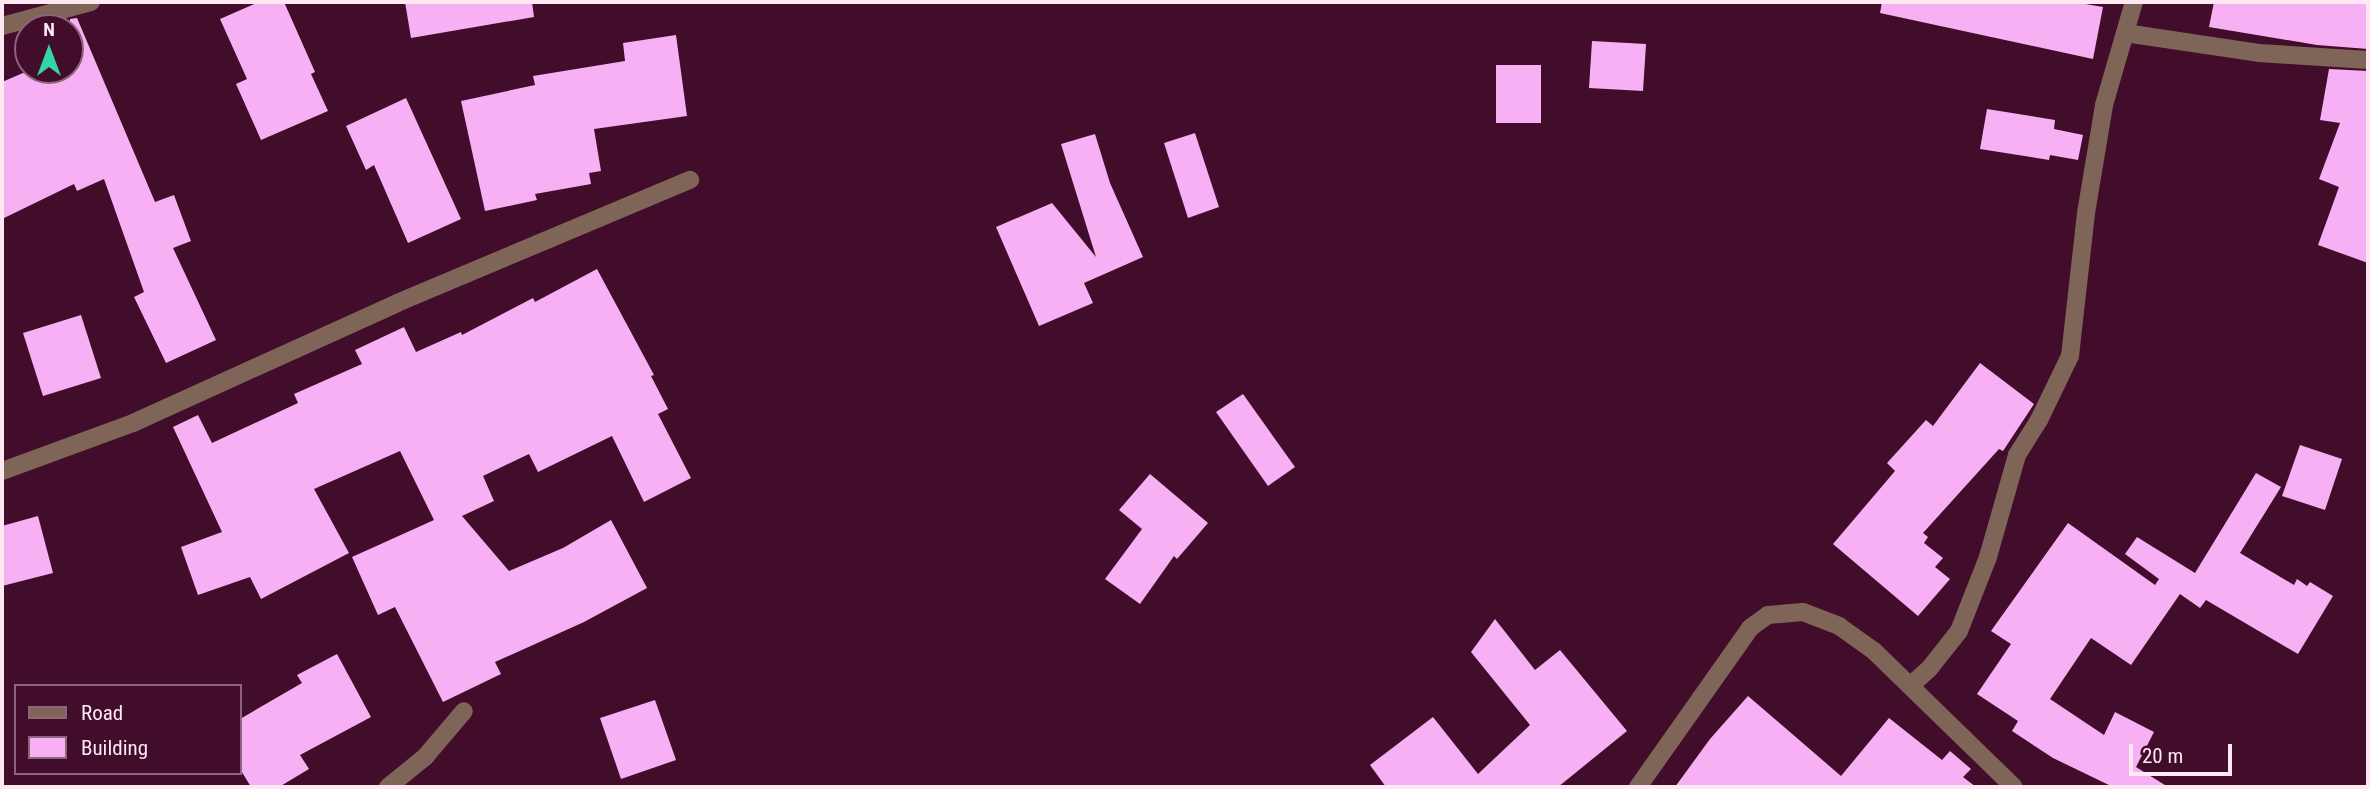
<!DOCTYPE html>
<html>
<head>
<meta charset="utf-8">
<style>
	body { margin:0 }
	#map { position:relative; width:2370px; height:789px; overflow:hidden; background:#410d2b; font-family:"Roboto Condensed",sans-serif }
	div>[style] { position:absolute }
	.building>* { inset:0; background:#f7b0f3 }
	.street>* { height:18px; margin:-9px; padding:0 9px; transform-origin:9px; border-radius:9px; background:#7f6557 }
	span { translate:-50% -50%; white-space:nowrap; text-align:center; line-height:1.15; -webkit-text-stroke:7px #410d2b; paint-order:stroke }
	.frame { position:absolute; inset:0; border:4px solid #fee8f2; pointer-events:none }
	.legend { position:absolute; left:14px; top:684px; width:228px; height:91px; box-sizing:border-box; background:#410d2b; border:2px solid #8d657b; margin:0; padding:9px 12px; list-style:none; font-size:21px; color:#fee8f2 }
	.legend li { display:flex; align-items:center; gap:14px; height:35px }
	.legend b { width:35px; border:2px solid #8d657b }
	.north { position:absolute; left:14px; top:14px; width:70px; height:70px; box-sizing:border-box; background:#410d2b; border:2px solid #8d657b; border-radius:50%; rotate:0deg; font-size:19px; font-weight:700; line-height:28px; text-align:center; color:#fee8f2 }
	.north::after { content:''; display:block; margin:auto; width:24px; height:32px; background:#35d4a7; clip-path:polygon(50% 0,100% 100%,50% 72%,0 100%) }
	.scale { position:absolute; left:2129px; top:744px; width:103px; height:32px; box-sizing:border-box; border:4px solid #fee8f2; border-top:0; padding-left:9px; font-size:21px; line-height:24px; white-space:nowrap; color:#fee8f2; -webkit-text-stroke:5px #410d2b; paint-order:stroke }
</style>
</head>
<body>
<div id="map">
	<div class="building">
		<div style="clip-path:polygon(259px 2px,284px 2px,315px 72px,311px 74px,328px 111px,261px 140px,236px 84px,247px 79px,220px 19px)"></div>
		<div style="clip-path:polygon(405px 2px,532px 2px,534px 17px,411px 38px)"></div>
		<div style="clip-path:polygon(1882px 2px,2074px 2px,2103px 7px,2093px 59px,1880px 13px)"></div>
		<div style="clip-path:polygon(2214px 2px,2368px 2px,2368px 49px,2317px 45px,2209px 27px)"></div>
		<div style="clip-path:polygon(77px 18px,155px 202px,174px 195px,191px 241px,173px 248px,216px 340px,166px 363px,134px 297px,144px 292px,104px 179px,77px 191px,74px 184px,2px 219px,2px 82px,30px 70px,70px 70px,70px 19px)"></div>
		<div style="clip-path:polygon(676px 35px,687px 116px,594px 129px,601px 171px,589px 173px,591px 184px,535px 194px,537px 200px,485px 211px,461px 101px,535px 85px,533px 76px,625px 61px,623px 43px)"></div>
		<div style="clip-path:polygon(1592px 41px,1646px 44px,1643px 91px,1589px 88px)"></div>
		<div style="clip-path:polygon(1496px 65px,1541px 65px,1541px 123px,1496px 123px)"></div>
		<div style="clip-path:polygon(2329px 69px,2368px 71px,2368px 263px,2318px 245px,2339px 187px,2319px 179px,2340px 123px,2320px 120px)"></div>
		<div style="clip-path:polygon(406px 98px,461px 219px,408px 243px,374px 165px,366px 170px,346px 126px)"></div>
		<div style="clip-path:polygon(1987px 109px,2055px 120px,2054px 129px,2083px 135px,2078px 160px,2050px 155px,2049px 160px,1980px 149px)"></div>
		<div style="clip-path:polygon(1195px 133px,1219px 207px,1188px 218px,1164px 143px)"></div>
		<div style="clip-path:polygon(1095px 134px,1110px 183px,1143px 257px,1084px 283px,1093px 303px,1039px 326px,996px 227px,1052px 203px,1096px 257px,1061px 144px)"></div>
		<div style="clip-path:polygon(597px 269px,654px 375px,651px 376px,668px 409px,658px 414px,691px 478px,644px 502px,612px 436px,538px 472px,529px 454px,483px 476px,494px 501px,462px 516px,509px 571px,563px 548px,611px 520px,647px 588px,584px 622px,495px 662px,501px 674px,443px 702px,395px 607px,378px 615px,352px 557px,434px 520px,400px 451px,314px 489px,349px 553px,261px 599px,250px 577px,198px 595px,181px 547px,222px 532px,173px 427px,198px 415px,212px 443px,298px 403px,294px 394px,362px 364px,355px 350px,404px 327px,416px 352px,461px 332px,462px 335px,533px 298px,535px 302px)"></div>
		<div style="clip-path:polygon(81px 315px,101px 378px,43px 396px,23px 333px)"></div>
		<div style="clip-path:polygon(1980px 363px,2034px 404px,2003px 451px,1999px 449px,1923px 533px,1928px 537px,1924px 543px,1943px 558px,1935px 567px,1950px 579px,1918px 616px,1833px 544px,1895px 471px,1887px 463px,1926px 420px,1933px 426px)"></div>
		<div style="clip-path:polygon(1243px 394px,1295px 467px,1268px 486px,1216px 412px)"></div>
		<div style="clip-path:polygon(2300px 445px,2342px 459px,2325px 510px,2282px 496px)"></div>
		<div style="clip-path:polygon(2256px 473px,2281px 487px,2240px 553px,2294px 585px,2297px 579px,2307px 586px,2310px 582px,2333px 596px,2298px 654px,2206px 600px,2200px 608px,2180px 594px,2131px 665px,2091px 638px,2050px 699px,2104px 735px,2115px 712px,2154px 732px,2136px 767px,2168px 787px,2113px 787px,2053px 758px,2012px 731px,2018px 721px,1977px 694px,2011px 644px,1991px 631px,2068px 523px,2155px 585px,2159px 579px,2125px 554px,2137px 537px,2195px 573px)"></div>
		<div style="clip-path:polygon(1150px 474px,1208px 523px,1177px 559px,1174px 556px,1140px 604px,1105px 579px,1142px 529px,1119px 510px)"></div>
		<div style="clip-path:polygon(38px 516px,53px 573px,2px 586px,2px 526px)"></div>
		<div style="clip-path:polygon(1495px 619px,1535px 670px,1560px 650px,1627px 731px,1558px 787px,1386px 787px,1370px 765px,1433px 717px,1478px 774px,1530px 725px,1471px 652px)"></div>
		<div style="clip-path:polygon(337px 654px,371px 717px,300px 755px,309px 769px,279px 787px,251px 787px,240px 769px,240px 719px,302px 683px,297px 675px)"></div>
		<div style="clip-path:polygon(1748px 696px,1841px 776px,1889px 718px,1942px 760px,1950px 751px,1971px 769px,1963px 777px,1976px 787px,1675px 787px,1710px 739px)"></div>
		<div style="clip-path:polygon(655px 700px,676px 760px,621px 779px,600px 718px)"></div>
	</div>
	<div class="street">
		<div style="left:2px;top:26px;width:92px;rotate:-15.1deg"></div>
		<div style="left:2125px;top:33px;width:135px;rotate:8.5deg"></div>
		<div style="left:2259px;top:53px;width:109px;rotate:3.7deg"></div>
		<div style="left:2px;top:471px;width:140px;rotate:-20.1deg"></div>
		<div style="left:133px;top:423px;width:290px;rotate:-24.4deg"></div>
		<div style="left:397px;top:303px;width:318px;rotate:-22.8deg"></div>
		<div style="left:1910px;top:686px;width:25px;rotate:-42deg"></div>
		<div style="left:1929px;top:669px;width:48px;rotate:-51.7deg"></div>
		<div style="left:1959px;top:631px;width:79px;rotate:-68.6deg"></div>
		<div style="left:1988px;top:557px;width:106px;rotate:-74.1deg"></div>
		<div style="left:2017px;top:455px;width:41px;rotate:-57.8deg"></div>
		<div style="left:2039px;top:420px;width:71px;rotate:-64.2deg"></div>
		<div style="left:2070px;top:356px;width:144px;rotate:-83.6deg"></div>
		<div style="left:2086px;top:213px;width:109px;rotate:-80.5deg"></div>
		<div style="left:2104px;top:105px;width:107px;rotate:-73.8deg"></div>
		<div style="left:388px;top:787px;width:48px;rotate:-39deg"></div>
		<div style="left:425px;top:757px;width:60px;rotate:-49.7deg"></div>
		<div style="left:1638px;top:787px;width:194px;rotate:-54.8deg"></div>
		<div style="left:1750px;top:628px;width:22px;rotate:-36deg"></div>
		<div style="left:1768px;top:615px;width:35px;rotate:-5deg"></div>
		<div style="left:1803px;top:612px;width:39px;rotate:21deg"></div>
		<div style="left:1839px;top:626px;width:43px;rotate:35.5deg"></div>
		<div style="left:1874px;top:651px;width:195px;rotate:44.2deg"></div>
	</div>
	<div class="frame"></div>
	<ul class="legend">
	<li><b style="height:9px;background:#7f6557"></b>Road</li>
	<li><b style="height:19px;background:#f7b0f3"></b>Building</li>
	</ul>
	<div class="north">N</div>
	<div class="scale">20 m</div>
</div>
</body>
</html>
